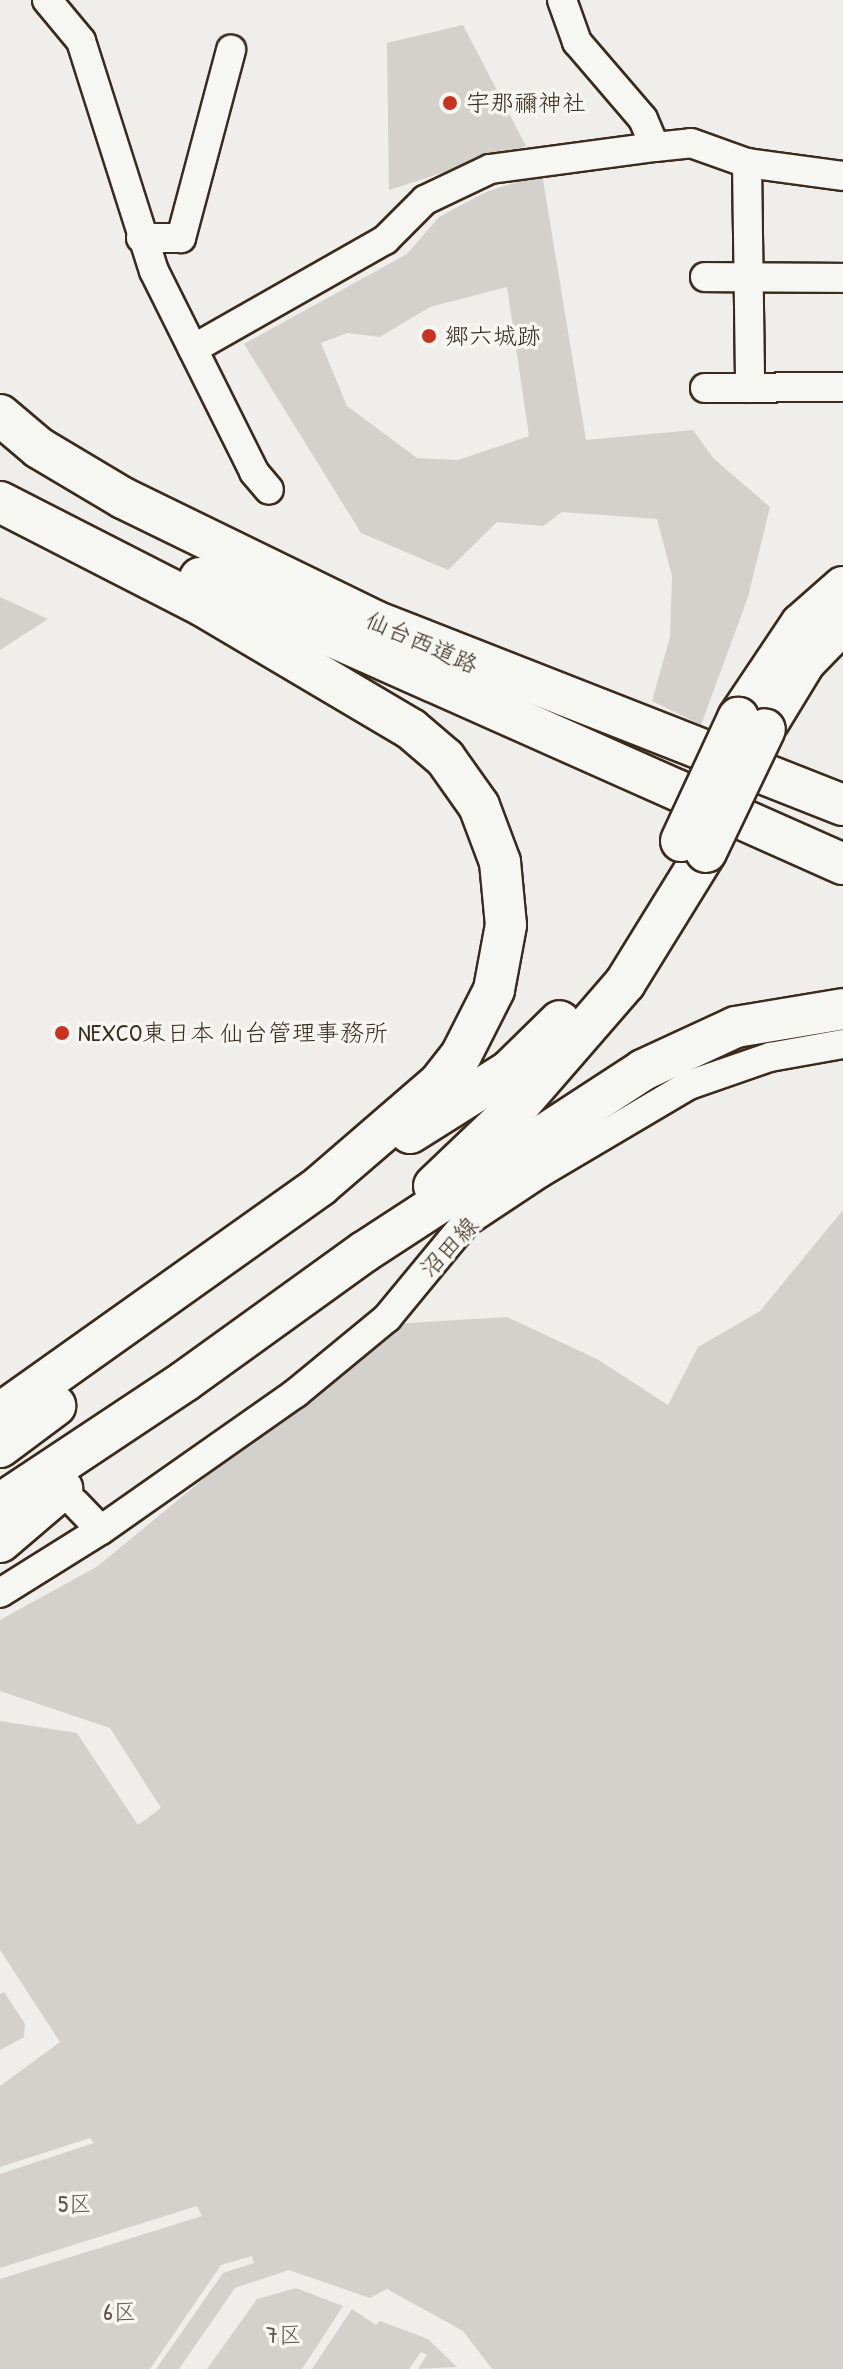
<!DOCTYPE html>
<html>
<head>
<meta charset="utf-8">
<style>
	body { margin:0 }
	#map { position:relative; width:843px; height:2369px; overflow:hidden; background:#efeeea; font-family:"Patrick Hand","Klee One",sans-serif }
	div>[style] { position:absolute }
	.green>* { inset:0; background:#d4d1cc }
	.roads { filter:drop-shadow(2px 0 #3b2a1e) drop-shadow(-2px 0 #3b2a1e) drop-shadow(0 2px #3b2a1e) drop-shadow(0 -2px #3b2a1e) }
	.minor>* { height:28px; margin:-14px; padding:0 14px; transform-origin:14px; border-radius:14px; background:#f6f6f2 }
	.highway>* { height:40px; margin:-20px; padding:0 20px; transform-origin:20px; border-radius:20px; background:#f6f6f2 }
	.bridges { filter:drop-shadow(2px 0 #3b2a1e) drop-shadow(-2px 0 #3b2a1e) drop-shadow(0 2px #3b2a1e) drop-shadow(0 -2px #3b2a1e) }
	.highway-bridge>* { height:40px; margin:-20px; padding:0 20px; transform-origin:20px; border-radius:20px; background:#f6f6f2 }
	.dots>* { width:22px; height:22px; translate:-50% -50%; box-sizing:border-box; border:4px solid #f6f6f2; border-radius:50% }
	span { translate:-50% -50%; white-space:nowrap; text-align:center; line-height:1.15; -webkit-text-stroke:7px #f6f6f2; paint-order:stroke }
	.poi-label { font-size:24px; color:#3b2a1e }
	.left { translate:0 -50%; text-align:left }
	.street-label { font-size:24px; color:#3b2a1e }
	.park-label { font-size:24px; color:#61544a }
</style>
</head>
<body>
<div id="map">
	<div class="green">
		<div style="clip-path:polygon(463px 25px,526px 146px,389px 190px,387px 43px)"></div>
		<div style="clip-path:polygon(evenodd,542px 174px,586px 440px,693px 430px,714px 459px,770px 507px,748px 597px,701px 725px,652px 701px,670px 637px,672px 576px,657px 519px,562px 512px,543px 526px,497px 522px,448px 570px,361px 533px,244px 344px,407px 254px,439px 217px,486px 192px,542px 174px,507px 287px,529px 436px,458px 460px,417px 458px,347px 406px,321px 343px,347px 333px,380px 337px,430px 307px,507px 287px)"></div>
		<div style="clip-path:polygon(0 597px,48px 619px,0 650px)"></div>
		<div style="clip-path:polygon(843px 1210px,843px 2369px,492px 2369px,463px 2331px,387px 2289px,370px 2298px,289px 2270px,235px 2288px,179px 2369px,156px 2369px,223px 2273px,254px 2263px,252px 2256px,221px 2265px,150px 2369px,0 2369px,0 2279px,202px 2216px,197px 2206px,0 2268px,0 2174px,94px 2143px,90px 2138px,0 2167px,0 2086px,60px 2042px,0 1950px,0 1721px,77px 1733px,138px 1825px,161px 1808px,110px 1728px,0 1691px,0 1620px,98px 1566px,391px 1324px,507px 1317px,597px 1359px,668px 1405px,698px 1347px,760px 1311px)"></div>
		<div style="clip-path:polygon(4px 1992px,25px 2024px,24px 2037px,0 2050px,0 1994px)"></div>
		<div style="clip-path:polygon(296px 2288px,343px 2306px,302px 2369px,207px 2369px,257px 2299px)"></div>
		<div style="clip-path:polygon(352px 2309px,376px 2325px,380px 2321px,428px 2339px,457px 2367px,418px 2369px,427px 2355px,421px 2352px,409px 2369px,312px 2369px)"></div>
	</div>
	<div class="roads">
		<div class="minor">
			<div style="left:47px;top:0;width:53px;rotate:50.3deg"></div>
			<div style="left:81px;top:41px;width:241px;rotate:72.4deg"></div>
			<div style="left:154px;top:271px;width:225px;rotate:63.5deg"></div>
			<div style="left:254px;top:472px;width:23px;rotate:50deg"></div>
			<div style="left:562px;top:0;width:45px;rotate:70.3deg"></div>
			<div style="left:577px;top:42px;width:101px;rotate:49.4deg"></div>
			<div style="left:643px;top:119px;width:30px;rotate:67deg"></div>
			<div style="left:655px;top:147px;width:36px;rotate:-6deg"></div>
			<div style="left:691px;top:143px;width:59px;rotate:19.7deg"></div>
			<div style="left:747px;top:163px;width:97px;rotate:7.7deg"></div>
			<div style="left:747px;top:163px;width:225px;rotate:89.2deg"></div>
			<div style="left:141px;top:238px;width:40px"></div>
			<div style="left:181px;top:238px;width:195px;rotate:-75.1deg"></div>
			<div style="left:705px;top:277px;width:138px;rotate:0.4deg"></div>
			<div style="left:193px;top:349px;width:221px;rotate:-29.6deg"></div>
			<div style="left:385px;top:240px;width:57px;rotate:-45deg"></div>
			<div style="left:425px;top:200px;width:72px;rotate:-25.5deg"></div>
			<div style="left:490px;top:169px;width:166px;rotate:-7.6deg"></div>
			<div style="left:705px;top:388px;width:138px;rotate:-0.4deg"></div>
			<div style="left:75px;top:1503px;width:37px;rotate:46deg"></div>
			<div style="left:0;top:1593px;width:119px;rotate:-32deg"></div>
			<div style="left:101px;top:1530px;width:238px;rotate:-35.1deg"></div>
			<div style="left:296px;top:1393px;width:118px;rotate:-39.5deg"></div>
			<div style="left:387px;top:1318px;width:124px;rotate:-50.5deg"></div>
			<div style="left:466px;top:1222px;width:89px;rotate:-33.5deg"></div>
			<div style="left:540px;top:1173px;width:173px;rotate:-30.6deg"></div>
			<div style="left:689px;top:1085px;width:86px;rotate:-19.1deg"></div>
			<div style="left:770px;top:1057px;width:74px;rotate:-10.1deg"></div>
		</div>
		<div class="highway">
			<div style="left:0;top:415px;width:51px;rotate:40.2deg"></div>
			<div style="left:39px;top:448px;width:98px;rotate:30.8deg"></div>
			<div style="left:123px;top:498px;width:280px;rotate:26deg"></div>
			<div style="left:375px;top:621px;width:503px;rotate:21.46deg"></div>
			<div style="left:0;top:502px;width:228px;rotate:27.1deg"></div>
			<div style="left:203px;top:606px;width:242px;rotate:30.6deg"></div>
			<div style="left:411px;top:729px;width:45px;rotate:40.5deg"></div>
			<div style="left:445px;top:758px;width:59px;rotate:54.7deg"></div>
			<div style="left:479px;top:806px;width:60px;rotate:69.4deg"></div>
			<div style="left:500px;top:862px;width:63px;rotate:84.6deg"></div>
			<div style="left:506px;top:925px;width:66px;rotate:100.5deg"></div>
			<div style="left:494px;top:990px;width:73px;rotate:116.9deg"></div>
			<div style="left:461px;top:1055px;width:37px;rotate:128deg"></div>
			<div style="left:438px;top:1084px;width:156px;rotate:139.2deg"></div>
			<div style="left:320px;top:1186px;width:392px;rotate:144.6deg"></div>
			<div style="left:200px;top:578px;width:704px;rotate:23.98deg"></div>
			<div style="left:738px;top:718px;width:113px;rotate:-56.2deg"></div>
			<div style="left:801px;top:624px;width:56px;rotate:-41.4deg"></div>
			<div style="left:769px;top:721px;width:69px;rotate:-58.6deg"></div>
			<div style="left:805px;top:662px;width:54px;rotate:-45.7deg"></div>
			<div style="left:410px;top:1133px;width:117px;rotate:-32.1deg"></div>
			<div style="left:509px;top:1071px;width:71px;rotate:-44.4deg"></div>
			<div style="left:434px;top:1186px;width:120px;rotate:-43.7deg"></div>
			<div style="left:521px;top:1103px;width:159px;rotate:-49.1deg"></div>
			<div style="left:625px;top:983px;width:154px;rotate:-58.3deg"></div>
			<div style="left:0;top:1447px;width:69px;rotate:-36.7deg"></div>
			<div style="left:0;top:1504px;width:222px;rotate:-33.6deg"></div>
			<div style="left:185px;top:1381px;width:221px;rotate:-35.8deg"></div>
			<div style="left:364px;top:1252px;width:333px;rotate:-33.1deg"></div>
			<div style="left:643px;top:1070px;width:102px;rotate:-24.8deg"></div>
			<div style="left:736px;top:1027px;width:109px;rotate:-9.5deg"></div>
			<div style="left:0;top:1542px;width:82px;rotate:-40.5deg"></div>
		</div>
	</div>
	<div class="bridges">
		<div class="highway-bridge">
			<div style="left:681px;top:841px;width:136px;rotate:-65.1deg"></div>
			<div style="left:706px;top:852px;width:136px;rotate:-64.4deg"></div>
		</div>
	</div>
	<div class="dots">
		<div style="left:450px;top:103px;background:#c8321e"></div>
		<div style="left:429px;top:336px;background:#c8321e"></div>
		<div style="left:62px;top:1033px;background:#c8321e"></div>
	</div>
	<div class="poi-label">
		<span class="left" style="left:466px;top:103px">宇那禰神社</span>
		<span class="left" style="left:445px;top:336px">郷六城跡</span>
		<span class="left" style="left:78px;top:1033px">NEXCO東日本 仙台管理事務所</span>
	</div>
	<div class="street-label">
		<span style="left:422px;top:642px;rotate:24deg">仙台西道路</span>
		<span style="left:449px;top:1247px;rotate:-47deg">沼田線</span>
	</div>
	<div class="park-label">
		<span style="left:75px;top:2204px">5区</span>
		<span style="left:120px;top:2312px">6区</span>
		<span style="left:284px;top:2335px">7区</span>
	</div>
</div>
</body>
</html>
